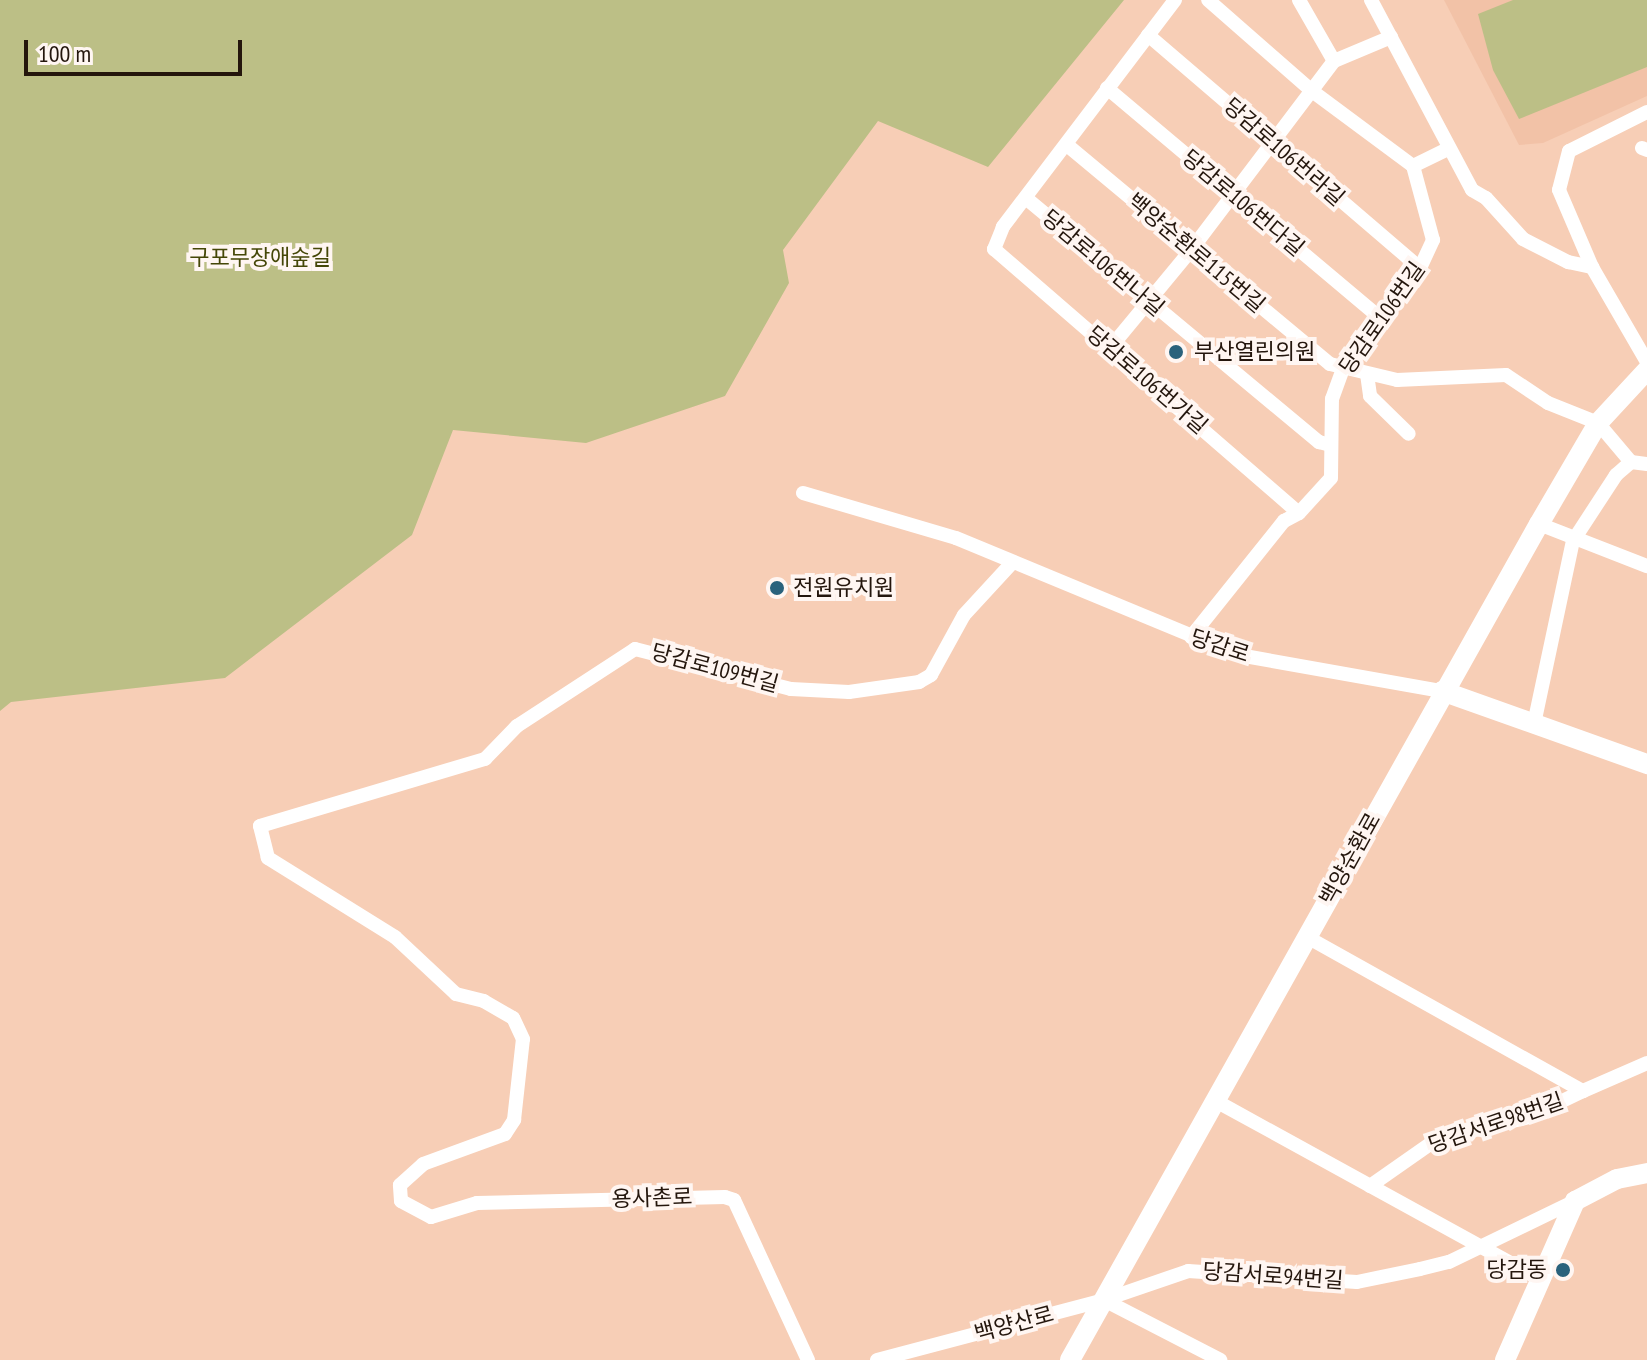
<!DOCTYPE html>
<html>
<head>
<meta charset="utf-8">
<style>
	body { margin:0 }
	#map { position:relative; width:1647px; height:1360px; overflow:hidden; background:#f7ceb6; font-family:"PT Sans Narrow","Noto Sans KR",sans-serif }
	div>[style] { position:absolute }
	.built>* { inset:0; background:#f2c2a7 }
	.green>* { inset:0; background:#bcbf86 }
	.street>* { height:14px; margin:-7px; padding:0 7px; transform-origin:7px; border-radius:7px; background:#fff }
	.secondary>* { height:20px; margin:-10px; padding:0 10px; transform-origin:10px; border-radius:10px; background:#fff }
	.dots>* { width:22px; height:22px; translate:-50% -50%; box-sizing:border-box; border:4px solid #fff6f2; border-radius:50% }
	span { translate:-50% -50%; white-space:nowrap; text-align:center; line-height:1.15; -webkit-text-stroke:8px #fff6f2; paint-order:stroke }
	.street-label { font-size:22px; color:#24160d }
	.park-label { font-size:22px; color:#454707 }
	.poi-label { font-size:22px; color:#24160d }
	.left { translate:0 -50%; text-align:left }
	.right { translate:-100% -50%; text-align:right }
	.scale { position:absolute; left:24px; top:40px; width:218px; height:36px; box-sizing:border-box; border:4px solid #24160d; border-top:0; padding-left:10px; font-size:24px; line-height:28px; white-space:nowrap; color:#24160d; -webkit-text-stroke:6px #fff6f2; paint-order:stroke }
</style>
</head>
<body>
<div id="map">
	<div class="built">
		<div style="clip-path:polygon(1444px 0,1647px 0,1647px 96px,1543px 143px,1519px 145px)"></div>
	</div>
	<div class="green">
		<div style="clip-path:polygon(0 0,1124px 0,988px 167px,878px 121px,783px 250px,789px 283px,725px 396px,586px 443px,453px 430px,412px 535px,225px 678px,11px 702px,0 711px)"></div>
		<div style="clip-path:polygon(1513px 0,1647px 0,1647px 67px,1519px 119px,1493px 70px,1478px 14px)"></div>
	</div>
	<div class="street">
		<div style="left:1175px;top:0;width:285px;rotate:127.2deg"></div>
		<div style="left:1003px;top:227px;width:24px;rotate:112deg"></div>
		<div style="left:994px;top:249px;width:403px;rotate:40.9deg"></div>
		<div style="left:1299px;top:0;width:70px;rotate:60.2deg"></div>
		<div style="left:1334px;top:61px;width:62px;rotate:-22.8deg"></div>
		<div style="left:1371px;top:0;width:215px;rotate:62deg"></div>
		<div style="left:1472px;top:190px;width:16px;rotate:30deg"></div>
		<div style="left:1486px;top:198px;width:55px;rotate:47.9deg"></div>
		<div style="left:1523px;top:239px;width:51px;rotate:27.1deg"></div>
		<div style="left:1568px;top:262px;width:25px;rotate:12deg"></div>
		<div style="left:1148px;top:35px;width:358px;rotate:40.6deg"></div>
		<div style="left:1107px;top:88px;width:357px;rotate:40.1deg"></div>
		<div style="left:1647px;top:112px;width:87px;rotate:153.4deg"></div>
		<div style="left:1569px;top:151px;width:40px;rotate:104.4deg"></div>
		<div style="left:1559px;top:190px;width:84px;rotate:66.8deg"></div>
		<div style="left:1592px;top:267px;width:110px;rotate:59.9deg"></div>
		<div style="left:1067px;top:145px;width:342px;rotate:39.8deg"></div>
		<div style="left:1330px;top:364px;width:69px;rotate:13.4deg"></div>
		<div style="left:1397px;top:380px;width:109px;rotate:-2.6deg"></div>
		<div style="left:1506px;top:375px;width:50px;rotate:33.7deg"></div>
		<div style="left:1548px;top:403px;width:54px;rotate:21.8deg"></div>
		<div style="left:1598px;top:423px;width:51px;rotate:49.8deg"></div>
		<div style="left:1631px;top:462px;width:16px;rotate:7deg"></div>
		<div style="left:1642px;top:148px;width:5px;rotate:22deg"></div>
		<div style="left:1413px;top:166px;width:39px;rotate:-26deg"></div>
		<div style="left:1027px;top:199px;width:380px;rotate:39.8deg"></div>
		<div style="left:1319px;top:442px;width:11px;rotate:15deg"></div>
		<div style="left:1110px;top:348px;width:127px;rotate:-50.4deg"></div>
		<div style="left:1191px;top:250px;width:237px;rotate:-52.9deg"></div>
		<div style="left:1367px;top:374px;width:22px;rotate:82deg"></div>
		<div style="left:1370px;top:396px;width:54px;rotate:44.3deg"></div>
		<div style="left:803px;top:493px;width:159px;rotate:16.4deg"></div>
		<div style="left:956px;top:538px;width:306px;rotate:22.5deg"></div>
		<div style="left:1239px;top:655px;width:206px;rotate:10.1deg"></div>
		<div style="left:1539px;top:524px;width:116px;rotate:21.3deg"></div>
		<div style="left:1191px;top:637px;width:149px;rotate:-51.3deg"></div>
		<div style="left:1284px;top:521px;width:17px;rotate:-28deg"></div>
		<div style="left:1299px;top:513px;width:47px;rotate:-47.6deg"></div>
		<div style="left:1331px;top:478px;width:79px;rotate:-89.3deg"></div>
		<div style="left:1332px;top:399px;width:32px;rotate:-70deg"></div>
		<div style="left:1343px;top:369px;width:127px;rotate:-52.7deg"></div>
		<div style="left:1420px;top:268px;width:31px;rotate:-65deg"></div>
		<div style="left:1433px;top:240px;width:77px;rotate:-105.1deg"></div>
		<div style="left:1413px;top:166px;width:126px;rotate:-143.4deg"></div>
		<div style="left:1312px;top:91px;width:138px;rotate:-138.8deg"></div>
		<div style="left:1534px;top:724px;width:187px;rotate:-78deg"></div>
		<div style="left:1573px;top:541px;width:79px;rotate:-56.9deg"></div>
		<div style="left:1616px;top:475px;width:20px;rotate:-41deg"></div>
		<div style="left:1307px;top:937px;width:316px;rotate:29.2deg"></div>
		<div style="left:1583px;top:1091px;width:70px;rotate:-23.6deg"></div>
		<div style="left:1214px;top:1100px;width:373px;rotate:28.8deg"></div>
		<div style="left:1370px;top:1186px;width:82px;rotate:-35deg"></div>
		<div style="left:1437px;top:1139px;width:95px;rotate:-13.4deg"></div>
		<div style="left:1529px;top:1117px;width:60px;rotate:-25.7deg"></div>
		<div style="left:1104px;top:1300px;width:131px;rotate:27.3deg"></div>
		<div style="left:808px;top:1360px;width:176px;rotate:-114.8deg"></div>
		<div style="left:734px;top:1200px;width:9px;rotate:-162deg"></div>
		<div style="left:725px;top:1197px;width:248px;rotate:178.6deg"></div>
		<div style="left:477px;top:1203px;width:48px;rotate:163.1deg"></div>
		<div style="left:431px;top:1217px;width:34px;rotate:-152deg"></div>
		<div style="left:401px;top:1201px;width:16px;rotate:-94deg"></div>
		<div style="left:400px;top:1185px;width:31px;rotate:-42deg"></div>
		<div style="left:423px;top:1164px;width:87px;rotate:-20.1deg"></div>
		<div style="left:505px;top:1134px;width:17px;rotate:-57deg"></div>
		<div style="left:514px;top:1120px;width:81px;rotate:-83.7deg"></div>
		<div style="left:523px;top:1039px;width:23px;rotate:-115deg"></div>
		<div style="left:513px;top:1018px;width:34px;rotate:-150deg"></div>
		<div style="left:484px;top:1001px;width:29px;rotate:-166deg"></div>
		<div style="left:456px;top:994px;width:83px;rotate:-136.9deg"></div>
		<div style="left:395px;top:937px;width:150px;rotate:-148.1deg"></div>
		<div style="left:268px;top:858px;width:33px;rotate:-104deg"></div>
		<div style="left:260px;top:826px;width:235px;rotate:-16.6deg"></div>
		<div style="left:485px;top:759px;width:46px;rotate:-45.9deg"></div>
		<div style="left:517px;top:726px;width:141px;rotate:-33.1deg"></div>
		<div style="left:635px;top:649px;width:161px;rotate:14.4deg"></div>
		<div style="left:791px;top:689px;width:58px;rotate:3deg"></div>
		<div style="left:849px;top:692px;width:71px;rotate:-8.1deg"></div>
		<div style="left:919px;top:682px;width:14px;rotate:-30deg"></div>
		<div style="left:931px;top:675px;width:68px;rotate:-61.2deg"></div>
		<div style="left:964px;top:615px;width:71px;rotate:-47.3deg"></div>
		<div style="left:877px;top:1360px;width:235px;rotate:-14.8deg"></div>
		<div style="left:1104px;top:1300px;width:89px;rotate:-19deg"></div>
		<div style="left:1188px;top:1271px;width:169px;rotate:3.7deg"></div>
		<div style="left:1357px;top:1282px;width:64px;rotate:-11.7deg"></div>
		<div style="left:1420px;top:1269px;width:30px;rotate:-14deg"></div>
		<div style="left:1449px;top:1262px;width:140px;rotate:-25.8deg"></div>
	</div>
	<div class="secondary">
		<div style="left:1442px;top:691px;width:218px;rotate:19.6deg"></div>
		<div style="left:1070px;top:1360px;width:959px;rotate:-60.71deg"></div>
		<div style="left:1539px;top:524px;width:117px;rotate:-59.7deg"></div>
		<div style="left:1598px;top:423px;width:72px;rotate:-47.2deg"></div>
		<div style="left:1505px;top:1360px;width:174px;rotate:-66.2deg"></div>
		<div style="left:1575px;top:1201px;width:47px;rotate:-27.6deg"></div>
		<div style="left:1617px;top:1179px;width:31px;rotate:-11deg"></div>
	</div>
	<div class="dots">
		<div style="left:1176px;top:352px;background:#2a627c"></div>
		<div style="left:777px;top:588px;background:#2a627c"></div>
		<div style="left:1563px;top:1270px;background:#2a627c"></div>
	</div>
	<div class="street-label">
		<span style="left:1284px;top:152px;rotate:41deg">당감로106번라길</span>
		<span style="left:1243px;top:203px;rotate:40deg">당감로106번다길</span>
		<span style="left:1196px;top:253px;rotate:40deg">백양순환로115번길</span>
		<span style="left:1103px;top:263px;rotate:40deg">당감로106번나길</span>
		<span style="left:1382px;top:318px;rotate:-55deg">당감로106번길</span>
		<span style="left:1147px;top:380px;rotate:41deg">당감로106번가길</span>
		<span style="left:1220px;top:646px;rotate:18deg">당감로</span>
		<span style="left:715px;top:668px;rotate:15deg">당감로109번길</span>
		<span style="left:1350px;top:859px;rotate:-61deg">백양순환로</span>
		<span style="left:1496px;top:1123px;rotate:-19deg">당감서로98번길</span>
		<span style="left:652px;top:1198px;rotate:-2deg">용사촌로</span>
		<span style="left:1273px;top:1276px;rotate:4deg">당감서로94번길</span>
		<span style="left:1014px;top:1324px;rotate:-15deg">백양산로</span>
	</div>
	<div class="park-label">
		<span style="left:260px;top:258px">구포무장애숲길</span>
	</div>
	<div class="poi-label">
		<span class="left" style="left:1194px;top:352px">부산열린의원</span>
		<span class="left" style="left:793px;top:588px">전원유치원</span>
		<span class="right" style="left:1547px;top:1270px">당감동</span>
	</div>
	<div class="scale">100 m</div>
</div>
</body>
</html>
